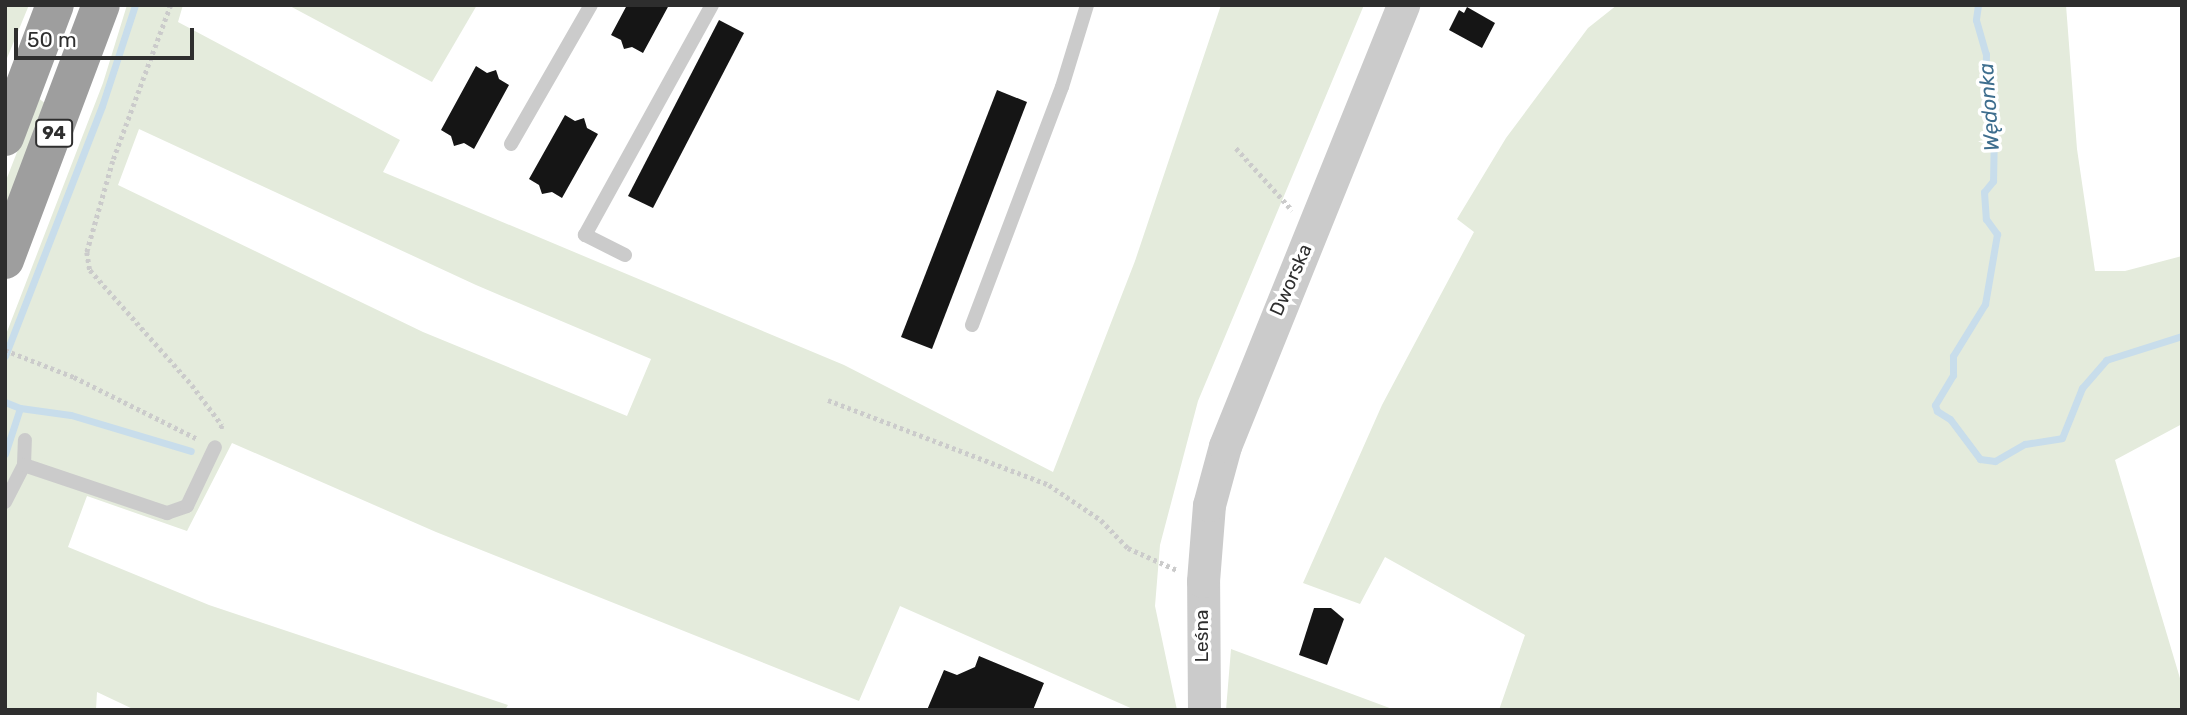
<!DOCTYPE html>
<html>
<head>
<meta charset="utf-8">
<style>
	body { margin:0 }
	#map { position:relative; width:2187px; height:715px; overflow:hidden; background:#fff; font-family:Rubik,sans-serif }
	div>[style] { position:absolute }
	.green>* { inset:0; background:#e4ebdc }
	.stream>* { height:7px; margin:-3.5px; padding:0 3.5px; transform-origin:3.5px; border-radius:3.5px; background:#c8ddeb }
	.building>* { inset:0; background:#151515 }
	.path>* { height:4.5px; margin-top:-2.25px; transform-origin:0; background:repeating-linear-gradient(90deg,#cbcbcb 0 3.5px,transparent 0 7px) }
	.service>* { height:14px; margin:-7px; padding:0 7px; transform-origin:7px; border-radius:7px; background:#cbcbcb }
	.tertiary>* { height:33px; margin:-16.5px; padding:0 16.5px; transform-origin:16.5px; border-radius:16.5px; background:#cbcbcb }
	.trunk>* { height:38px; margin:-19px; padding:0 19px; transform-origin:19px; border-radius:19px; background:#9e9e9e }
	span { translate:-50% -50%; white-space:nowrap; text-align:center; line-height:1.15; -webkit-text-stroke:7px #fff; paint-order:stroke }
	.shield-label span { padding:2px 5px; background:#fff; border:2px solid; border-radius:5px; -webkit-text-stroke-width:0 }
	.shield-label { font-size:18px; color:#2e2e2e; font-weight:700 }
	.street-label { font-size:19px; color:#2e2e2e }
	.water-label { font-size:21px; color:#3e6e8e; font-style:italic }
	.frame { position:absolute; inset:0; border:7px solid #2e2e2e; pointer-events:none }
	.scale { position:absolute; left:14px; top:28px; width:180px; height:32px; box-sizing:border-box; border:4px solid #2e2e2e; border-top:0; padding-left:9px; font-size:21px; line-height:24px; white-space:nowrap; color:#2e2e2e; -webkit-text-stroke:5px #fff; paint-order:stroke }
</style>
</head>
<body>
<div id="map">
	<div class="green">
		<div style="clip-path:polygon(5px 5px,29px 5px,5px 63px)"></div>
		<div style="clip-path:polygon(evenodd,127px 5px,183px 5px,178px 22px,400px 140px,383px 172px,844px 365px,1053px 472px,1135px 261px,1221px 5px,1364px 5px,1198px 401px,1160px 545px,1155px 606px,1177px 710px,1135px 710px,900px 606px,859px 701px,436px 532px,232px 443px,187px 531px,87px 496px,68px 547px,209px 605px,508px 705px,505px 710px,135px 710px,97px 692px,96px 710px,5px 710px,5px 337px,103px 83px,127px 5px,139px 129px,476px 285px,651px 359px,627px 416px,423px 332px,118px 185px,139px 129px)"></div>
		<div style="clip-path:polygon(288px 5px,477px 5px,432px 82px)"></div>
		<div style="clip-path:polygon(1617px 5px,2066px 5px,2077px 149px,2095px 271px,2125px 271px,2182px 256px,2182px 424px,2115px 460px,2182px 685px,2182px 710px,1499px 710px,1525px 635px,1385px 557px,1360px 604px,1303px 583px,1382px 405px,1474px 232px,1457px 219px,1506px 138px,1588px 28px)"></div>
		<div style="clip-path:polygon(38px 98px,49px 106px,5px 218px,5px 183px)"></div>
		<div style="clip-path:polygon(1231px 649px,1395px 710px,1226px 710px)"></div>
	</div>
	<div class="stream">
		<div style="left:1978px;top:5px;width:15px;rotate:98deg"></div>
		<div style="left:1976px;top:20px;width:35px;rotate:74deg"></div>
		<div style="left:1986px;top:54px;width:48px;rotate:91.2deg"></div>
		<div style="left:1985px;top:102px;width:30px;rotate:73deg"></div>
		<div style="left:1994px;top:131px;width:50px;rotate:91.1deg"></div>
		<div style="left:1993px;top:181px;width:14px;rotate:129deg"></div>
		<div style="left:1984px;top:192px;width:27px;rotate:86deg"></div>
		<div style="left:1986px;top:219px;width:19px;rotate:54deg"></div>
		<div style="left:1997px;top:234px;width:71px;rotate:99.7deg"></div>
		<div style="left:1985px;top:304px;width:61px;rotate:121.6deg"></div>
		<div style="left:1953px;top:356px;width:19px;rotate:90deg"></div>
		<div style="left:1953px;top:375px;width:35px;rotate:121deg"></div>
		<div style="left:1935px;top:405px;width:6px;rotate:72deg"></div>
		<div style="left:1937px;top:411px;width:15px;rotate:32deg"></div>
		<div style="left:1950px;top:419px;width:50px;rotate:53.1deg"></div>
		<div style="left:1980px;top:459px;width:15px;rotate:8deg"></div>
		<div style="left:1995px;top:461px;width:34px;rotate:-30deg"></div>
		<div style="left:2025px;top:444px;width:37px;rotate:-9deg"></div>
		<div style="left:2062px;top:438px;width:54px;rotate:-68.2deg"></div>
		<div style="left:2082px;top:388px;width:37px;rotate:-49deg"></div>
		<div style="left:2106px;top:360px;width:80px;rotate:-17.5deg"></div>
		<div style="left:5px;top:356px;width:268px;rotate:-68.8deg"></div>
		<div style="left:102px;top:106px;width:106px;rotate:-71.9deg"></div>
		<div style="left:5px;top:402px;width:16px;rotate:22deg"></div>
		<div style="left:20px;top:408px;width:48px;rotate:108.1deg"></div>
		<div style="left:20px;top:408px;width:51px;rotate:7.8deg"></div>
		<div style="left:71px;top:415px;width:125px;rotate:16.7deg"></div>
	</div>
	<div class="building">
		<div style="clip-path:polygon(627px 5px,669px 5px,643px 53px,632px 47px,624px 49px,621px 40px,611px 35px)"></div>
		<div style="clip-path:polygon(1467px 7px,1495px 23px,1482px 48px,1449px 30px,1459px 10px,1464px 13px)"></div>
		<div style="clip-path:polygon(719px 20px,744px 33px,653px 208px,628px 196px)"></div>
		<div style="clip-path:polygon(476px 66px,487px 73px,496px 70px,499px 79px,509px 85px,474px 149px,464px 143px,454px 146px,451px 136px,441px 130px)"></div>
		<div style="clip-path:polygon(997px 90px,1027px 102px,932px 349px,901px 337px)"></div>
		<div style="clip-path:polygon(565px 115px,575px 121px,584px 118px,587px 128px,598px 134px,562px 198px,552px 192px,542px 194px,539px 185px,529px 179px)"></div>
		<div style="clip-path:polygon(1314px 608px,1331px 608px,1344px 619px,1327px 665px,1299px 655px)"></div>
		<div style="clip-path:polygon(979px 656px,1044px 683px,1033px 710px,927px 710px,944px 670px,957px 675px,975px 667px)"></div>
	</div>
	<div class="path">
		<div style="left:171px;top:5px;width:166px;rotate:110.4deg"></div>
		<div style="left:113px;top:161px;width:95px;rotate:105.9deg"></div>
		<div style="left:87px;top:252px;width:18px;rotate:81deg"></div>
		<div style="left:90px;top:270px;width:154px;rotate:48.4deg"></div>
		<div style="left:192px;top:385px;width:50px;rotate:53.1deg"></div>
		<div style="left:222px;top:425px;width:5px;rotate:101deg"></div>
		<div style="left:1236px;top:148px;width:84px;rotate:47.9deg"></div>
		<div style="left:5px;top:350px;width:74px;rotate:21.4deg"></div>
		<div style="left:74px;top:377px;width:139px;rotate:26.6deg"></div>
		<div style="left:828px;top:400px;width:237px;rotate:21deg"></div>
		<div style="left:1049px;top:485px;width:63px;rotate:33.9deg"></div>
		<div style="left:1101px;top:520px;width:39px;rotate:46deg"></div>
		<div style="left:1128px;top:548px;width:54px;rotate:24.2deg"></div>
	</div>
	<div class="service">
		<div style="left:511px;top:144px;width:160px;rotate:-60.1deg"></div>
		<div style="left:625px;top:255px;width:45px;rotate:-153.4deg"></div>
		<div style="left:585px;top:235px;width:263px;rotate:-61.1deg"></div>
		<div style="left:972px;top:325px;width:254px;rotate:-69.3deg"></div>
		<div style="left:1062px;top:87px;width:86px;rotate:-73deg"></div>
		<div style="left:24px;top:465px;width:25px;rotate:-88deg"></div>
		<div style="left:5px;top:502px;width:42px;rotate:-62.8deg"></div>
		<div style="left:24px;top:465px;width:151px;rotate:18.6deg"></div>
		<div style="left:167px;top:513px;width:21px;rotate:-19deg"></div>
		<div style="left:187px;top:506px;width:65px;rotate:-64.6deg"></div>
	</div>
	<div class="tertiary">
		<div style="left:1204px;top:710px;width:129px;rotate:-90.4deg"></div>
		<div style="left:1203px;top:581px;width:76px;rotate:-85.5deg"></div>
		<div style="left:1209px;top:505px;width:61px;rotate:-74.8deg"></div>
		<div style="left:1225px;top:446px;width:476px;rotate:-68deg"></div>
	</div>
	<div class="trunk">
		<div style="left:5px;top:137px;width:141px;rotate:-69.3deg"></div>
		<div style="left:5px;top:260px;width:272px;rotate:-69.4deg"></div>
	</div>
	<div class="shield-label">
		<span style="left:54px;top:133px">94</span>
	</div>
	<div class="street-label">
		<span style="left:1291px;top:280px;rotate:-66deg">Dworska</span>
		<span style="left:1202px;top:636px;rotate:-90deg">Leśna</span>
	</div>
	<div class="water-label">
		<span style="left:1989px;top:107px;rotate:-94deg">Wędonka</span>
	</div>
	<div class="frame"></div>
	<div class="scale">50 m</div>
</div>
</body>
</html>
